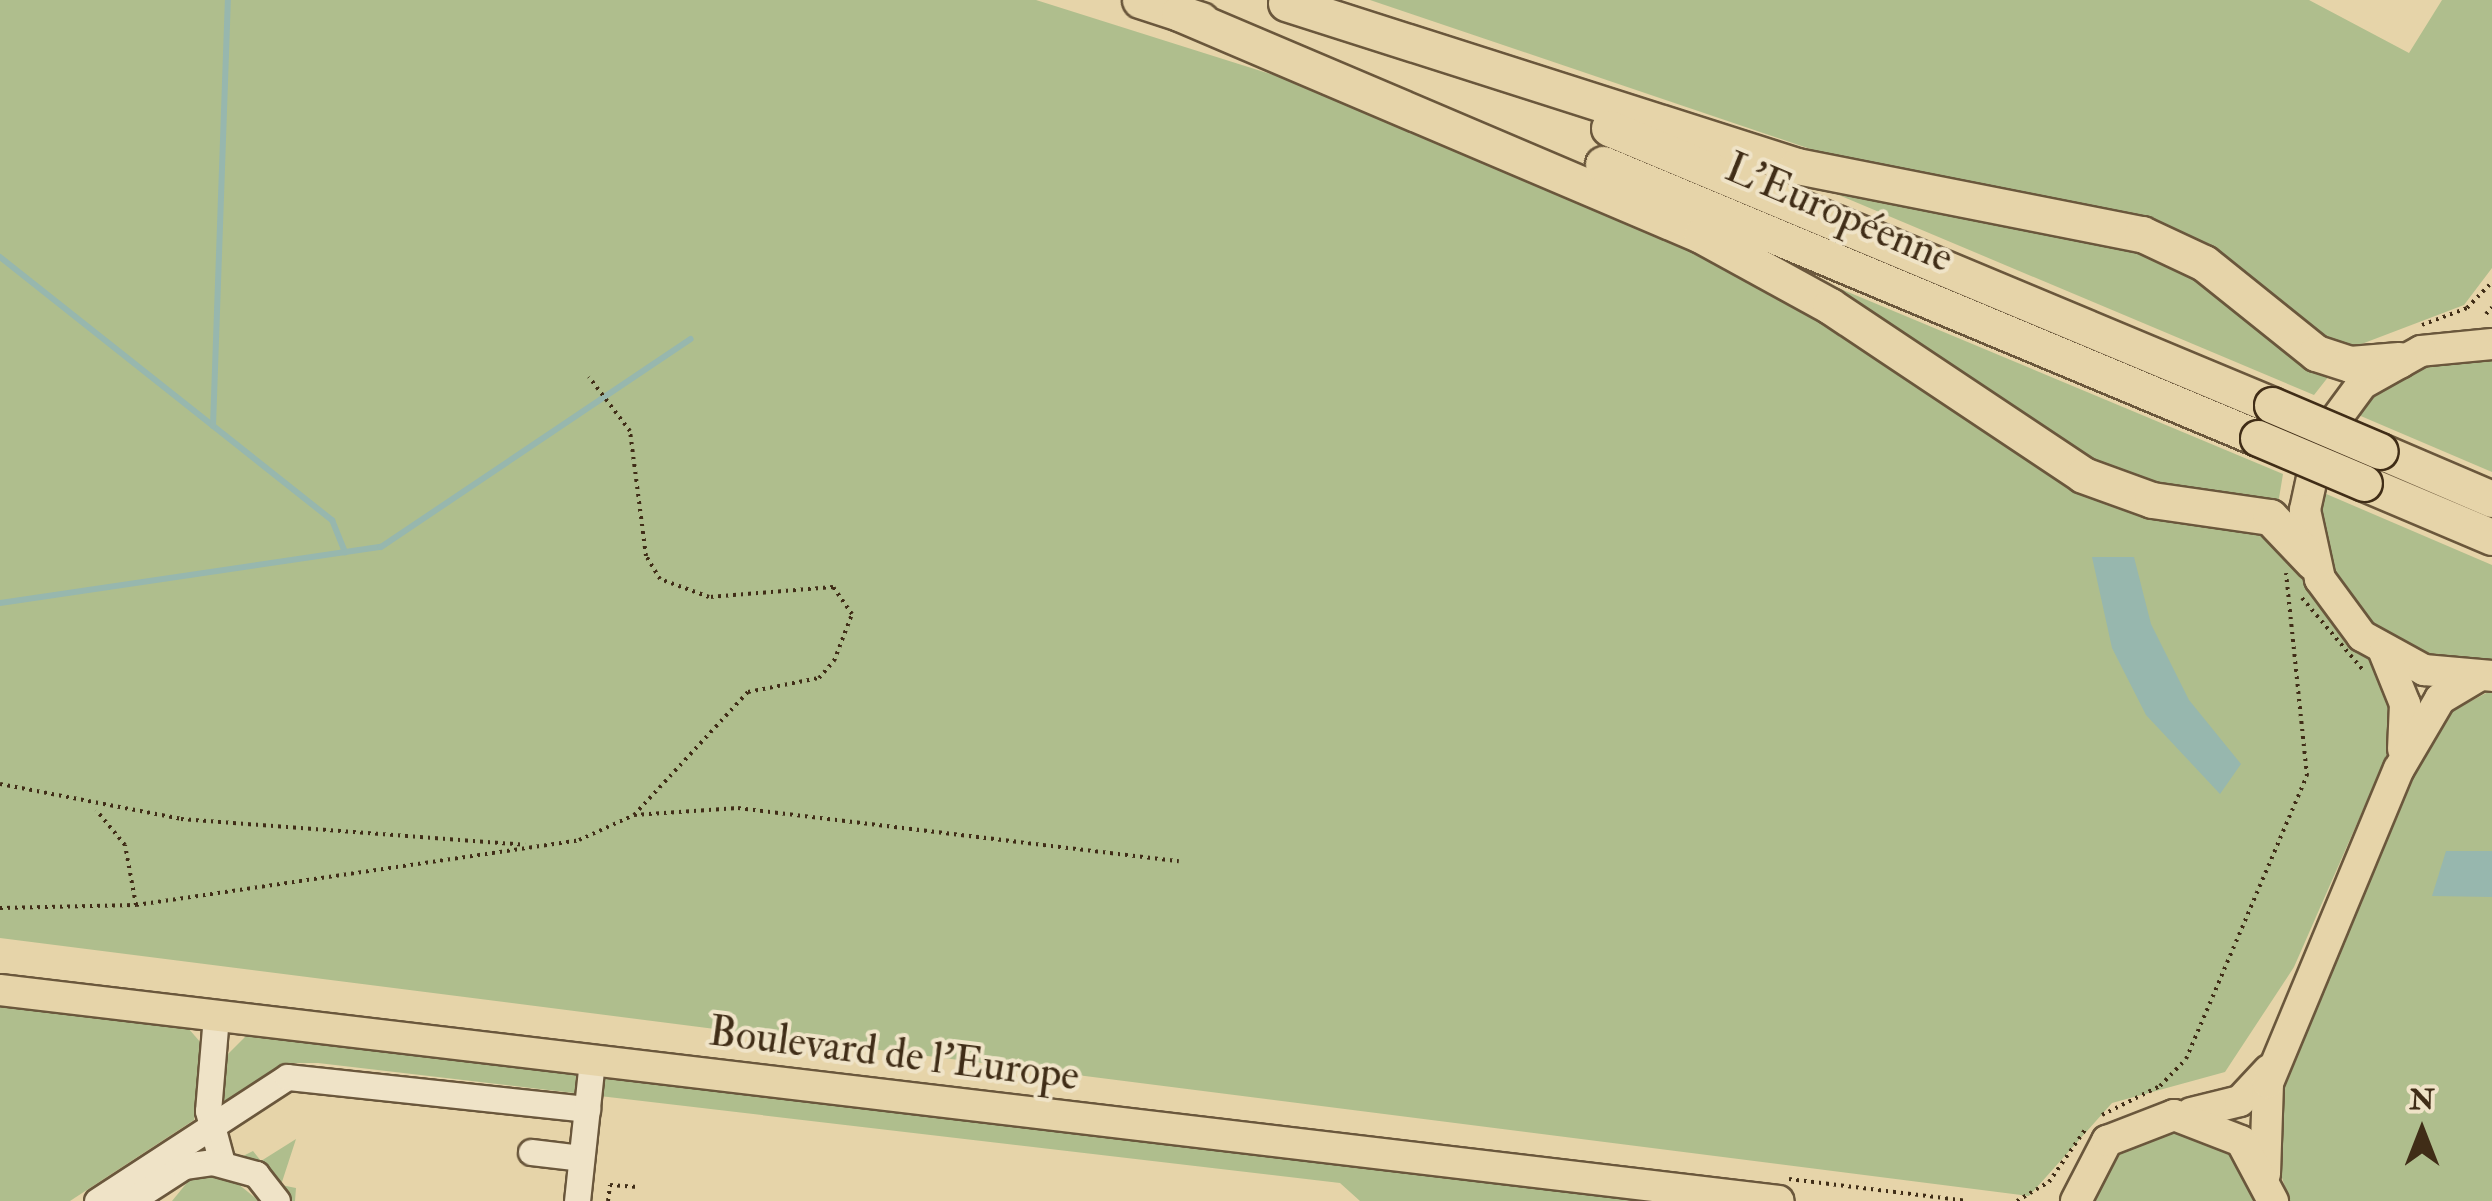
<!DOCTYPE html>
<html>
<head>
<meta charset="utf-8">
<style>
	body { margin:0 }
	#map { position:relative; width:2492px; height:1201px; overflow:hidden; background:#e6d4a9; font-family:"IM FELL Double Pica",serif }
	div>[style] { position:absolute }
	.green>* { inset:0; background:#afbe8d }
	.water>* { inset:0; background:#97b7ae }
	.stream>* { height:6px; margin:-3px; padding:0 3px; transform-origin:3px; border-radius:3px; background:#97b7ae }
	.path>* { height:4px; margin-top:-2px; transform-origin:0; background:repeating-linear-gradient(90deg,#402d17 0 2.5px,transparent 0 7.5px) }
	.roads { filter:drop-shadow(2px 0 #6a573c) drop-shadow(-2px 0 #6a573c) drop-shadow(0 2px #6a573c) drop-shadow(0 -2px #6a573c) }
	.minor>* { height:25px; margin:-12.5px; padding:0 12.5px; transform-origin:12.5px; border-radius:12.5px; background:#efe3c7 }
	.major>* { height:30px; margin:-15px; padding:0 15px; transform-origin:15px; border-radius:15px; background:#e6d4a9 }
	.highway>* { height:35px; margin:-17.5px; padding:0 17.5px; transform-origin:17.5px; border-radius:17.5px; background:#e6d4a9 }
	.bridges { filter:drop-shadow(2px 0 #402d17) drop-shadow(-2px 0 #402d17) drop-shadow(0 2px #402d17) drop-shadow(0 -2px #402d17) }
	.highway-bridge>* { height:35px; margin:-17.5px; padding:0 17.5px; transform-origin:17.5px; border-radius:17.5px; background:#e6d4a9 }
	span { translate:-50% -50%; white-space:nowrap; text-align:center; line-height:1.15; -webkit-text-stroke:8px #efe3c7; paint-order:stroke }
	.street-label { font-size:42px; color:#402d17 }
	.north { position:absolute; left:2372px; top:1081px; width:100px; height:100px; -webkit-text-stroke:8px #efe3c7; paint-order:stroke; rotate:0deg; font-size:28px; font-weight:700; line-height:40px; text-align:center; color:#402d17 }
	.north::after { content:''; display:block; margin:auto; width:35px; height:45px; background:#402d17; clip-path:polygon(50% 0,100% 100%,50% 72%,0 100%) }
</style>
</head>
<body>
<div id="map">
	<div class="green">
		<div style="clip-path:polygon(0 0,1036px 0,1280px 77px,1624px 208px,1820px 312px,2064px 477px,2257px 521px,2393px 687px,2398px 730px,2294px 967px,2225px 1072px,2112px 1103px,2029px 1196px,0 938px)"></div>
		<div style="clip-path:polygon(1370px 0,2309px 0,2409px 53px,2442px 0,2492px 0,2492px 268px,2464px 305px,2351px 348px,2314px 395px,1834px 193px,1840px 159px)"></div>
		<div style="clip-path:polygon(1762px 256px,2283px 474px,2277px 510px,2097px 470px)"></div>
		<div style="clip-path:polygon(2492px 357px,2492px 472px,2349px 411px,2413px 366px)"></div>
		<div style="clip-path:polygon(2317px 490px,2492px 565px,2492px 664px,2404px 651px,2361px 620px,2334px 582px)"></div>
		<div style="clip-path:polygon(2492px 690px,2492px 1201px,2290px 1201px,2270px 1143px,2271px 1101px,2437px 719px)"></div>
		<div style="clip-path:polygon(0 1004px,182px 1021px,201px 1043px,194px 1120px,70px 1201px,0 1201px)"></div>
		<div style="clip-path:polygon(249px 1033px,1687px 1201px,1360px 1201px,1340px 1183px,318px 1063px,288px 1063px,218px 1106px,225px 1057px)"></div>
		<div style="clip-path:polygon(2169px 1126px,2225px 1144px,2259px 1201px,2087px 1201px,2109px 1154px)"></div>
		<div style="clip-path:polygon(296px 1139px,281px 1185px,296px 1188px,295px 1201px,285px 1201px,270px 1174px,243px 1156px,253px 1151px,261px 1161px)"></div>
		<div style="clip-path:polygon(215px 1177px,237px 1183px,259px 1201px,172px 1201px,190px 1179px)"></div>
	</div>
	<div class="water">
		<div style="clip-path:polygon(2092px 557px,2134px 557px,2151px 624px,2189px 700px,2241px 764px,2220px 794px,2146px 715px,2112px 648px)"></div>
		<div style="clip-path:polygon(2446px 851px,2492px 851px,2492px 897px,2432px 896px)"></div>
	</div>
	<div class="stream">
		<div style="left:0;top:257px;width:424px;rotate:38.4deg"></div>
		<div style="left:332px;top:520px;width:35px;rotate:68deg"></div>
		<div style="left:213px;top:426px;width:426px;rotate:-88deg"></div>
		<div style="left:0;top:603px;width:385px;rotate:-8.4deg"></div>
		<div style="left:381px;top:547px;width:373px;rotate:-33.9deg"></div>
	</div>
	<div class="path">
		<div style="left:2486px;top:314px;width:9px;rotate:-49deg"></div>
		<div style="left:2422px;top:325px;width:48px;rotate:-20.7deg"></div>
		<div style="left:2467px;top:308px;width:36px;rotate:-46deg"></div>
		<div style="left:2302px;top:598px;width:94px;rotate:49.7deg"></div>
		<div style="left:0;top:784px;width:184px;rotate:10.9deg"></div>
		<div style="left:181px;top:819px;width:345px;rotate:4.3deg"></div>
		<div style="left:634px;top:815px;width:104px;rotate:-3.9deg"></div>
		<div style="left:738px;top:808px;width:444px;rotate:6.9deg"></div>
		<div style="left:136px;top:905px;width:448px;rotate:-8.3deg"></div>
		<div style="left:579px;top:840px;width:60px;rotate:-24.4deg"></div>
		<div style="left:634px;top:815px;width:168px;rotate:-47.2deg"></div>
		<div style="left:748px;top:692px;width:72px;rotate:-11.2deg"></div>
		<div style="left:819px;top:678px;width:23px;rotate:-49deg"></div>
		<div style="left:834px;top:661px;width:50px;rotate:-69deg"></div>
		<div style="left:852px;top:614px;width:33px;rotate:-125deg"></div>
		<div style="left:833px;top:587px;width:124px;rotate:175.4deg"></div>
		<div style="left:709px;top:597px;width:52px;rotate:-159.8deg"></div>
		<div style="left:660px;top:579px;width:27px;rotate:-121deg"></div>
		<div style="left:646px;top:556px;width:126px;rotate:-97.3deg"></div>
		<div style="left:630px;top:431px;width:68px;rotate:-127.2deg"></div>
		<div style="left:0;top:908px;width:136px;rotate:-1.3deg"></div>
		<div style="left:136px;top:905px;width:61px;rotate:-100.4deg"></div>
		<div style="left:125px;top:845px;width:45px;rotate:-129.6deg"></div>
		<div style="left:2102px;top:1115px;width:65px;rotate:-26.6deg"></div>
		<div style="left:2160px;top:1086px;width:37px;rotate:-46deg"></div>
		<div style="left:2186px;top:1059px;width:308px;rotate:-66.9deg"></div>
		<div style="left:2307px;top:776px;width:204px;rotate:-95.9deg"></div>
		<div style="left:1789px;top:1179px;width:180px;rotate:7deg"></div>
		<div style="left:608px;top:1201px;width:16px;rotate:-83deg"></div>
		<div style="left:610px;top:1185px;width:28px;rotate:4deg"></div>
		<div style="left:2017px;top:1201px;width:37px;rotate:-31deg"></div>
		<div style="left:2049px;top:1182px;width:67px;rotate:-55.4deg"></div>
	</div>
	<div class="roads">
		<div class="minor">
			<div style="left:216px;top:1016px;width:95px;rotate:94.8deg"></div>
			<div style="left:208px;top:1111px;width:54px;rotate:74.9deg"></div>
			<div style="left:531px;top:1152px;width:50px;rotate:6.8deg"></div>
			<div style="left:97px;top:1201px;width:227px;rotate:-33.1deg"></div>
			<div style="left:287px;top:1077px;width:302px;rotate:6.1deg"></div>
			<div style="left:130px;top:1201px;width:64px;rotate:-32.9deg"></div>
			<div style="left:184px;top:1166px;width:28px;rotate:-8deg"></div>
			<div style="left:212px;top:1162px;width:46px;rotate:15.3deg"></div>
			<div style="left:256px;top:1174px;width:34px;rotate:52deg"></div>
			<div style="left:577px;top:1201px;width:141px;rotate:-83.9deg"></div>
		</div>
		<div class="major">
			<div style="left:2492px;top:344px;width:71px;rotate:174.4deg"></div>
			<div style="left:2421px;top:351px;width:68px;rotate:150.8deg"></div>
			<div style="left:2362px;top:384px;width:71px;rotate:126.4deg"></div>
			<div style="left:2320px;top:441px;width:71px;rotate:102.3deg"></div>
			<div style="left:2305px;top:510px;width:71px;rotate:77.7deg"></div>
			<div style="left:2320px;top:579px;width:71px;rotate:53.6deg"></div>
			<div style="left:2362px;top:636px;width:71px;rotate:28.7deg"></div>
			<div style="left:2424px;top:670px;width:68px;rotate:5deg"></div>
			<div style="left:2384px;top:652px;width:56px;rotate:68deg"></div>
			<div style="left:2405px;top:704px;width:45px;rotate:92.5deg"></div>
			<div style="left:0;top:990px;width:1791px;rotate:6.76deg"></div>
			<div style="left:2191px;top:1113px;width:50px;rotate:-13.8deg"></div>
			<div style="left:2240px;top:1101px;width:42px;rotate:-46.9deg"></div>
			<div style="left:2265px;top:1174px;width:91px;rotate:-88.1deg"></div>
			<div style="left:2268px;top:1083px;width:340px;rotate:-67.4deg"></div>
			<div style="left:2399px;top:769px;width:81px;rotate:-59.6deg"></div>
			<div style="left:2440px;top:699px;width:43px;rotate:-30.7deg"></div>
			<div style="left:2076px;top:1201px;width:68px;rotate:-62.7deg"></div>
			<div style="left:2107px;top:1141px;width:72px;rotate:-21.2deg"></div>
			<div style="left:2174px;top:1115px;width:72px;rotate:21.2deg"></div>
			<div style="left:2241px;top:1141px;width:68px;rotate:61.9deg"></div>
		</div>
		<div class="highway">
			<div style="left:1140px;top:0;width:64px;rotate:18.2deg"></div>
			<div style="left:1286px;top:3px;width:536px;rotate:17.69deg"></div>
			<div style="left:1797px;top:166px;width:352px;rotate:11.2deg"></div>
			<div style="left:2142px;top:234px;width:68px;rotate:25.1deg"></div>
			<div style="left:2204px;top:263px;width:144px;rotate:38.8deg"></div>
			<div style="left:2316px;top:353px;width:36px;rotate:18deg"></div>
			<div style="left:2350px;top:364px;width:49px;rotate:-4.7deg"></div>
			<div style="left:1179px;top:13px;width:567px;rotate:23.04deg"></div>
			<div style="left:1701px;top:235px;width:147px;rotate:28.8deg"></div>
			<div style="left:1830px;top:306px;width:304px;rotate:33.7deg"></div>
			<div style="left:2083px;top:475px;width:73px;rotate:19.9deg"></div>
			<div style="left:2152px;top:500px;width:119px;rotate:8.2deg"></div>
			<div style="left:2270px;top:517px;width:62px;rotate:46.3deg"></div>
			<div style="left:1609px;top:128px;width:719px;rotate:22.68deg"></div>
			<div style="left:1603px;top:164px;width:710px;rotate:22.7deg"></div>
			<div style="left:2380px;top:451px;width:122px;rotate:23.2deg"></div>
			<div style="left:2364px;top:483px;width:139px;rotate:22.9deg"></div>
		</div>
	</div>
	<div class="bridges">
		<div class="highway-bridge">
			<div style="left:2272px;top:405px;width:117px;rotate:23.1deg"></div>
			<div style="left:2258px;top:438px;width:115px;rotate:23deg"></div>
		</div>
	</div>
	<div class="street-label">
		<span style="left:1839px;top:213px;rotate:23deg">L'Européenne</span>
		<span style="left:894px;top:1054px;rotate:7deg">Boulevard de l'Europe</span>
	</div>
	<div class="north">N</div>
</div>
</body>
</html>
